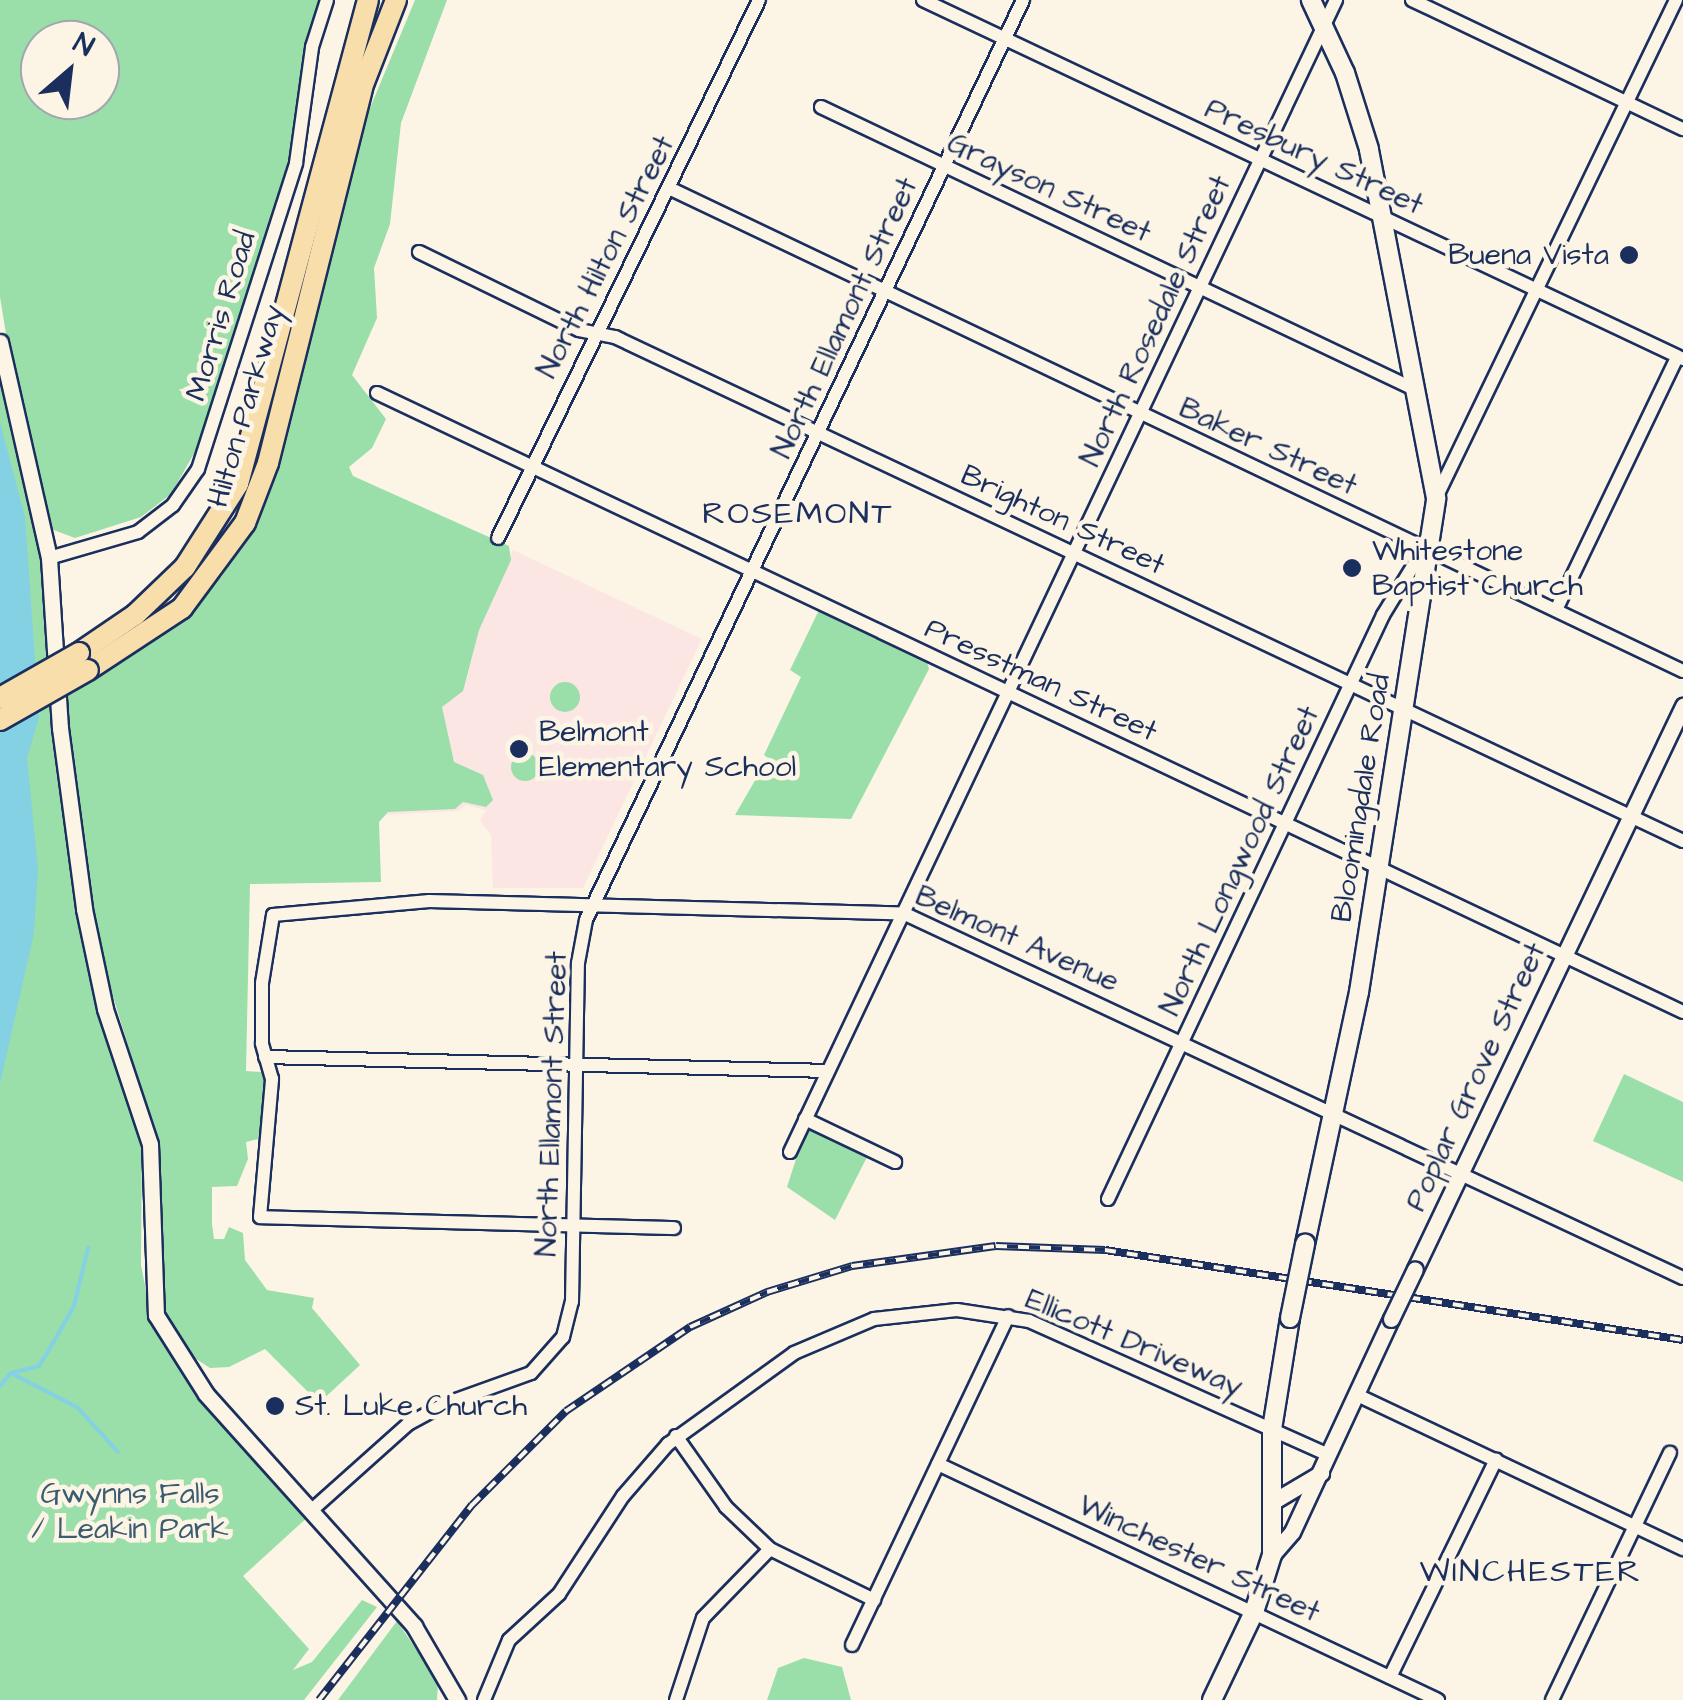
<!DOCTYPE html>
<html>
<head>
<meta charset="utf-8">
<style>
	body { margin:0 }
	#map { position:relative; width:1683px; height:1700px; overflow:hidden; background:#fcf5e5; font-family:"Architects Daughter",sans-serif }
	div>[style] { position:absolute }
	.built>* { inset:0; background:#fbe6e3 }
	.green>* { inset:0; background:#9adea9 }
	.round { border-radius:50% }
	.water>* { inset:0; background:#84d1e3 }
	.stream>* { height:4px; margin:-2px; padding:0 2px; transform-origin:2px; border-radius:2px; background:#84d1e3 }
	.roads { filter:drop-shadow(2px 0 #1b2f5e) drop-shadow(-2px 0 #1b2f5e) drop-shadow(0 2px #1b2f5e) drop-shadow(0 -2px #1b2f5e) }
	.minor>* { height:12px; margin:-6px; padding:0 6px; transform-origin:6px; border-radius:6px; background:#fcf5e5 }
	.tertiary>* { height:15px; margin:-7.5px; padding:0 7.5px; transform-origin:7.5px; border-radius:7.5px; background:#fcf5e5 }
	.secondary>* { height:18px; margin:-9px; padding:0 9px; transform-origin:9px; border-radius:9px; background:#fcf5e5 }
	.primary>* { height:20px; margin:-10px; padding:0 10px; transform-origin:10px; border-radius:10px; background:#f8deab }
	.rail>* { height:8px; margin-top:-4px; transform-origin:0; background:repeating-linear-gradient(90deg,#fcf5e5 0 11px,#1b2f5e 0 22px); box-sizing:border-box; border-block:2px solid #1b2f5e }
	.bridges { filter:drop-shadow(2px 0 #1b2f5e) drop-shadow(-2px 0 #1b2f5e) drop-shadow(0 2px #1b2f5e) drop-shadow(0 -2px #1b2f5e) }
	.tertiary-bridge>* { height:15px; margin:-7.5px; padding:0 7.5px; transform-origin:7.5px; border-radius:7.5px; background:#fcf5e5 }
	.secondary-bridge>* { height:18px; margin:-9px; padding:0 9px; transform-origin:9px; border-radius:9px; background:#fcf5e5 }
	.primary-bridge>* { height:20px; margin:-10px; padding:0 10px; transform-origin:10px; border-radius:10px; background:#f8deab }
	.dots>* { width:28px; height:28px; translate:-50% -50%; box-sizing:border-box; border:5px solid #fcf5e5; border-radius:50% }
	span { translate:-50% -50%; white-space:nowrap; text-align:center; line-height:1.15; -webkit-text-stroke:9px #fcf5e5; paint-order:stroke }
	.street-label { font-size:30px; color:#1b2f5e }
	.poi-label { font-size:30px; color:#1b2f5e }
	.right { translate:-100% -50%; text-align:right }
	.left { translate:0 -50%; text-align:left }
	.park-label { font-size:30px; color:#3b5b71 }
	.neighbourhood-label { font-size:32px; color:#1b2f5e; letter-spacing:2.5px }
	.north { position:absolute; left:20px; top:20px; width:100px; height:100px; box-sizing:border-box; background:#fcf5e5; border:2px solid #a2a6af; border-radius:50%; rotate:28deg; font-size:28px; font-weight:700; line-height:40px; text-align:center; color:#1b2f5e }
	.north::after { content:''; display:block; margin:auto; width:35px; height:45px; background:#1b2f5e; clip-path:polygon(50% 0,100% 100%,50% 72%,0 100%) }
</style>
</head>
<body>
<div id="map">
	<div class="built">
		<div style="clip-path:polygon(513px 550px,702px 639px,583px 888px,493px 888px,491px 835px,480px 821px,486px 810px,466px 805px,458px 811px,379px 815px)"></div>
	</div>
	<div class="green">
		<div style="clip-path:polygon(evenodd,0 0,320px 0,287px 165px,204px 436px,171px 494px,141px 517px,75px 538px,51px 529px,22px 432px,0 297px,0 0,40px 40px,100px 40px,100px 100px,40px 100px,40px 40px)"></div>
		<div style="clip-path:polygon(415px 0,447px 0,401px 123px,390px 224px,374px 268px,377px 318px,352px 375px,386px 419px,372px 448px,349px 467px,353px 476px,509px 546px,511px 560px,479px 630px,463px 691px,442px 707px,454px 762px,483px 775px,493px 800px,486px 807px,463px 802px,455px 809px,388px 812px,379px 822px,381px 882px,250px 884px,246px 1071px,273px 1073px,271px 1136px,246px 1142px,248px 1159px,237px 1186px,212px 1187px,212px 1224px,214px 1239px,224px 1239px,229px 1227px,243px 1233px,245px 1260px,267px 1290px,314px 1298px,312px 1308px,360px 1365px,319px 1403px,265px 1349px,229px 1367px,210px 1368px,190px 1355px,169px 1321px,159px 1289px,156px 1137px,97px 944px,65px 695px,176px 623px,222px 576px,260px 513px,360px 132px)"></div>
		<div style="clip-path:polygon(0 372px,42px 564px,50px 657px,0 686px)"></div>
		<div style="clip-path:polygon(819px 610px,927px 662px,929px 669px,851px 819px,735px 815px,768px 758px,764px 755px,801px 677px,790px 670px)"></div>
		<div class="round" style="left:550px;top:682px;width:30px;height:30px"></div>
		<div style="clip-path:polygon(53px 702px,89px 974px,142px 1141px,141px 1265px,153px 1326px,203px 1399px,310px 1515px,243px 1576px,309px 1649px,293px 1670px,312px 1662px,362px 1600px,377px 1607px,304px 1700px,0 1700px,0 733px)"></div>
		<div class="round" style="left:511px;top:753px;width:28px;height:28px"></div>
		<div style="clip-path:polygon(1624px 1074px,1683px 1102px,1683px 1182px,1593px 1141px)"></div>
		<div style="clip-path:polygon(806px 1128px,867px 1157px,835px 1220px,787px 1187px)"></div>
		<div style="clip-path:polygon(397px 1621px,438px 1682px,437px 1700px,338px 1700px)"></div>
		<div style="clip-path:polygon(804px 1658px,842px 1667px,851px 1700px,767px 1700px,778px 1668px)"></div>
	</div>
	<div class="water">
		<div style="clip-path:polygon(0 422px,25px 517px,39px 717px,27px 758px,38px 868px,34px 933px,0 1084px)"></div>
	</div>
	<div class="stream">
		<div style="left:13px;top:1374px;width:73px;rotate:27.6deg"></div>
		<div style="left:78px;top:1408px;width:59px;rotate:47.7deg"></div>
		<div style="left:0;top:1386px;width:17px;rotate:-50deg"></div>
		<div style="left:11px;top:1373px;width:29px;rotate:-14deg"></div>
		<div style="left:39px;top:1366px;width:19px;rotate:-58deg"></div>
		<div style="left:49px;top:1350px;width:51px;rotate:-60.4deg"></div>
		<div style="left:74px;top:1306px;width:60px;rotate:-76.4deg"></div>
	</div>
	<div class="roads">
		<div class="minor">
			<div style="left:923px;top:0;width:841px;rotate:25.28deg"></div>
			<div style="left:1412px;top:0;width:300px;rotate:25.5deg"></div>
			<div style="left:821px;top:107px;width:661px;rotate:25.44deg"></div>
			<div style="left:671px;top:189px;width:1121px;rotate:25.47deg"></div>
			<div style="left:419px;top:252px;width:178px;rotate:26deg"></div>
			<div style="left:579px;top:330px;width:37px;rotate:11deg"></div>
			<div style="left:615px;top:337px;width:1181px;rotate:25.26deg"></div>
			<div style="left:377px;top:393px;width:1445px;rotate:25.36deg"></div>
			<div style="left:1436px;top:498px;width:553px;rotate:-64.27deg"></div>
			<div style="left:498px;top:538px;width:598px;rotate:-64.12deg"></div>
			<div style="left:49px;top:558px;width:93px;rotate:-16.3deg"></div>
			<div style="left:138px;top:532px;width:44px;rotate:-37.6deg"></div>
			<div style="left:173px;top:505px;width:44px;rotate:-55.2deg"></div>
			<div style="left:198px;top:469px;width:321px;rotate:-72.2deg"></div>
			<div style="left:296px;top:163px;width:117px;rotate:-82.1deg"></div>
			<div style="left:312px;top:47px;width:49px;rotate:-72.3deg"></div>
			<div style="left:1556px;top:610px;width:280px;rotate:-64.4deg"></div>
			<div style="left:265px;top:1057px;width:563px;rotate:1.42deg"></div>
			<div style="left:805px;top:1119px;width:100px;rotate:25.5deg"></div>
			<div style="left:790px;top:1152px;width:1275px;rotate:-64.64deg"></div>
			<div style="left:1108px;top:1199px;width:646px;rotate:-64.78deg"></div>
			<div style="left:1383px;top:615px;width:79px;rotate:-58.5deg"></div>
			<div style="left:674px;top:1228px;width:414px;rotate:-178.5deg"></div>
			<div style="left:260px;top:1217px;width:139px;rotate:-85deg"></div>
			<div style="left:272px;top:1079px;width:37px;rotate:-106deg"></div>
			<div style="left:262px;top:1043px;width:60px;rotate:-90deg"></div>
			<div style="left:262px;top:983px;width:69px;rotate:-80.8deg"></div>
			<div style="left:273px;top:915px;width:157px;rotate:-5.1deg"></div>
			<div style="left:429px;top:901px;width:474px;rotate:1.5deg"></div>
			<div style="left:903px;top:913px;width:861px;rotate:25.08deg"></div>
			<div style="left:1357px;top:1395px;width:361px;rotate:25.3deg"></div>
			<div style="left:676px;top:1436px;width:87px;rotate:54.8deg"></div>
			<div style="left:726px;top:1507px;width:61px;rotate:43.7deg"></div>
			<div style="left:770px;top:1549px;width:116px;rotate:26.1deg"></div>
			<div style="left:938px;top:1464px;width:553px;rotate:25.27deg"></div>
			<div style="left:313px;top:1509px;width:127px;rotate:-41.8deg"></div>
			<div style="left:408px;top:1424px;width:42px;rotate:-28.4deg"></div>
			<div style="left:445px;top:1404px;width:91px;rotate:-19.8deg"></div>
			<div style="left:531px;top:1373px;width:48px;rotate:-48.4deg"></div>
			<div style="left:563px;top:1337px;width:36px;rotate:-76deg"></div>
			<div style="left:572px;top:1302px;width:339px;rotate:-89deg"></div>
			<div style="left:578px;top:963px;width:44px;rotate:-79.5deg"></div>
			<div style="left:586px;top:920px;width:1019px;rotate:-64.59deg"></div>
			<div style="left:852px;top:1645px;width:364px;rotate:-64.6deg"></div>
			<div style="left:1390px;top:1677px;width:242px;rotate:-64deg"></div>
			<div style="left:484px;top:1700px;width:65px;rotate:-67.4deg"></div>
			<div style="left:509px;top:1640px;width:68px;rotate:-42.6deg"></div>
			<div style="left:559px;top:1594px;width:117px;rotate:-56.9deg"></div>
			<div style="left:623px;top:1496px;width:69px;rotate:-49.1deg"></div>
			<div style="left:668px;top:1444px;width:155px;rotate:-35.8deg"></div>
			<div style="left:794px;top:1353px;width:87px;rotate:-23deg"></div>
			<div style="left:874px;top:1319px;width:83px;rotate:-6.2deg"></div>
			<div style="left:957px;top:1310px;width:73px;rotate:8.7deg"></div>
			<div style="left:1029px;top:1321px;width:329px;rotate:24.1deg"></div>
			<div style="left:676px;top:1700px;width:86px;rotate:-71.8deg"></div>
			<div style="left:703px;top:1618px;width:96px;rotate:-45.8deg"></div>
			<div style="left:1552px;top:1700px;width:274px;rotate:-64.5deg"></div>
		</div>
		<div class="tertiary">
			<div style="left:0;top:342px;width:221px;rotate:77.2deg"></div>
			<div style="left:49px;top:558px;width:170px;rotate:86.3deg"></div>
			<div style="left:60px;top:728px;width:183px;rotate:82.4deg"></div>
			<div style="left:84px;top:909px;width:102px;rotate:78.1deg"></div>
			<div style="left:105px;top:1009px;width:142px;rotate:71.6deg"></div>
			<div style="left:150px;top:1144px;width:171px;rotate:88deg"></div>
			<div style="left:156px;top:1315px;width:93px;rotate:57.7deg"></div>
			<div style="left:206px;top:1394px;width:312px;rotate:48.1deg"></div>
			<div style="left:414px;top:1626px;width:86px;rotate:59.8deg"></div>
			<div style="left:1415px;top:1269px;width:624px;rotate:-64.54deg"></div>
			<div style="left:1274px;top:1501px;width:55px;rotate:-30.8deg"></div>
			<div style="left:1272px;top:1555px;width:30px;rotate:-49deg"></div>
			<div style="left:1292px;top:1532px;width:235px;rotate:-65.1deg"></div>
		</div>
		<div class="secondary">
			<div style="left:1305px;top:1244px;width:258px;rotate:-77.9deg"></div>
			<div style="left:1359px;top:992px;width:500px;rotate:-81.1deg"></div>
			<div style="left:1436px;top:498px;width:355px;rotate:-100.9deg"></div>
			<div style="left:1369px;top:149px;width:80px;rotate:-107.5deg"></div>
			<div style="left:1345px;top:73px;width:81px;rotate:-115deg"></div>
			<div style="left:1212px;top:1700px;width:98px;rotate:-64.5deg"></div>
			<div style="left:1254px;top:1612px;width:60px;rotate:-72.5deg"></div>
			<div style="left:1272px;top:1555px;width:126px;rotate:-90deg"></div>
			<div style="left:1272px;top:1429px;width:112px;rotate:-80.8deg"></div>
		</div>
		<div class="primary">
			<div style="left:79px;top:653px;width:68px;rotate:-34.2deg"></div>
			<div style="left:135px;top:615px;width:69px;rotate:-43.8deg"></div>
			<div style="left:185px;top:567px;width:98px;rotate:-57.4deg"></div>
			<div style="left:238px;top:484px;width:501px;rotate:-74.97deg"></div>
			<div style="left:88px;top:670px;width:113px;rotate:-33.4deg"></div>
			<div style="left:182px;top:608px;width:106px;rotate:-53.5deg"></div>
			<div style="left:245px;top:523px;width:64px;rotate:-69deg"></div>
			<div style="left:268px;top:463px;width:393px;rotate:-75.9deg"></div>
			<div style="left:364px;top:82px;width:88px;rotate:-68.7deg"></div>
		</div>
	</div>
	<div class="rail">
		<div style="left:319px;top:1700px;width:248px;rotate:-51.9deg"></div>
		<div style="left:472px;top:1505px;width:133px;rotate:-45deg"></div>
		<div style="left:566px;top:1411px;width:150px;rotate:-34.1deg"></div>
		<div style="left:690px;top:1327px;width:85px;rotate:-24.4deg"></div>
		<div style="left:767px;top:1292px;width:89px;rotate:-17deg"></div>
		<div style="left:852px;top:1266px;width:145px;rotate:-7.9deg"></div>
		<div style="left:996px;top:1246px;width:109px;rotate:2.1deg"></div>
		<div style="left:1105px;top:1250px;width:585px;rotate:8.85deg"></div>
	</div>
	<div class="bridges">
		<div class="tertiary-bridge">
			<div style="left:1391px;top:1319px;width:55px;rotate:-64.4deg"></div>
		</div>
		<div class="secondary-bridge">
			<div style="left:1290px;top:1318px;width:76px;rotate:-78.5deg"></div>
		</div>
		<div class="primary-bridge">
			<div style="left:0;top:698px;width:91px;rotate:-29.7deg"></div>
			<div style="left:0;top:720px;width:101px;rotate:-29.6deg"></div>
		</div>
	</div>
	<div class="dots">
		<div style="left:1629px;top:255px;background:#1b2f5e"></div>
		<div style="left:1352px;top:568px;background:#1b2f5e"></div>
		<div style="left:519px;top:749px;background:#1b2f5e"></div>
		<div style="left:275px;top:1406px;background:#1b2f5e"></div>
	</div>
	<div class="street-label">
		<span style="left:1314px;top:157px;rotate:25deg">Presbury Street</span>
		<span style="left:1049px;top:188px;rotate:25deg">Grayson Street</span>
		<span style="left:606px;top:257px;rotate:-63deg">North Hilton Street</span>
		<span style="left:221px;top:316px;rotate:-73deg">Morris Road</span>
		<span style="left:845px;top:318px;rotate:-65deg">North Ellamont Street</span>
		<span style="left:1156px;top:321px;rotate:-65deg">North Rosedale Street</span>
		<span style="left:246px;top:406px;rotate:-74deg">Hilton Parkway</span>
		<span style="left:1268px;top:447px;rotate:25deg">Baker Street</span>
		<span style="left:1063px;top:520px;rotate:25deg">Brighton Street</span>
		<span style="left:1041px;top:680px;rotate:25deg">Presstman Street</span>
		<span style="left:1361px;top:798px;rotate:-81deg">Bloomingdale Road</span>
		<span style="left:1240px;top:861px;rotate:-65deg">North Longwood Street</span>
		<span style="left:1017px;top:939px;rotate:24deg">Belmont Avenue</span>
		<span style="left:1476px;top:1077px;rotate:-65deg">Poplar Grove Street</span>
		<span style="left:552px;top:1104px;rotate:-88deg">North Ellamont Street</span>
		<span style="left:1134px;top:1343px;rotate:23deg">Ellicott Driveway</span>
		<span style="left:1199px;top:1559px;rotate:25deg">Winchester Street</span>
	</div>
	<div class="poi-label">
		<span class="right" style="left:1609px;top:255px">Buena Vista</span>
		<span class="left" style="left:1372px;top:568px">Whitestone<br>Baptist Church</span>
		<span class="left" style="left:539px;top:749px">Belmont<br>Elementary School</span>
		<span class="left" style="left:295px;top:1406px">St. Luke Church</span>
	</div>
	<div class="park-label">
		<span style="left:130px;top:1511px">Gwynns Falls<br>/ Leakin Park</span>
	</div>
	<div class="neighbourhood-label">
		<span style="left:798px;top:514px">ROSEMONT</span>
		<span style="left:1531px;top:1572px">WINCHESTER</span>
	</div>
	<div class="north">N</div>
</div>
</body>
</html>
